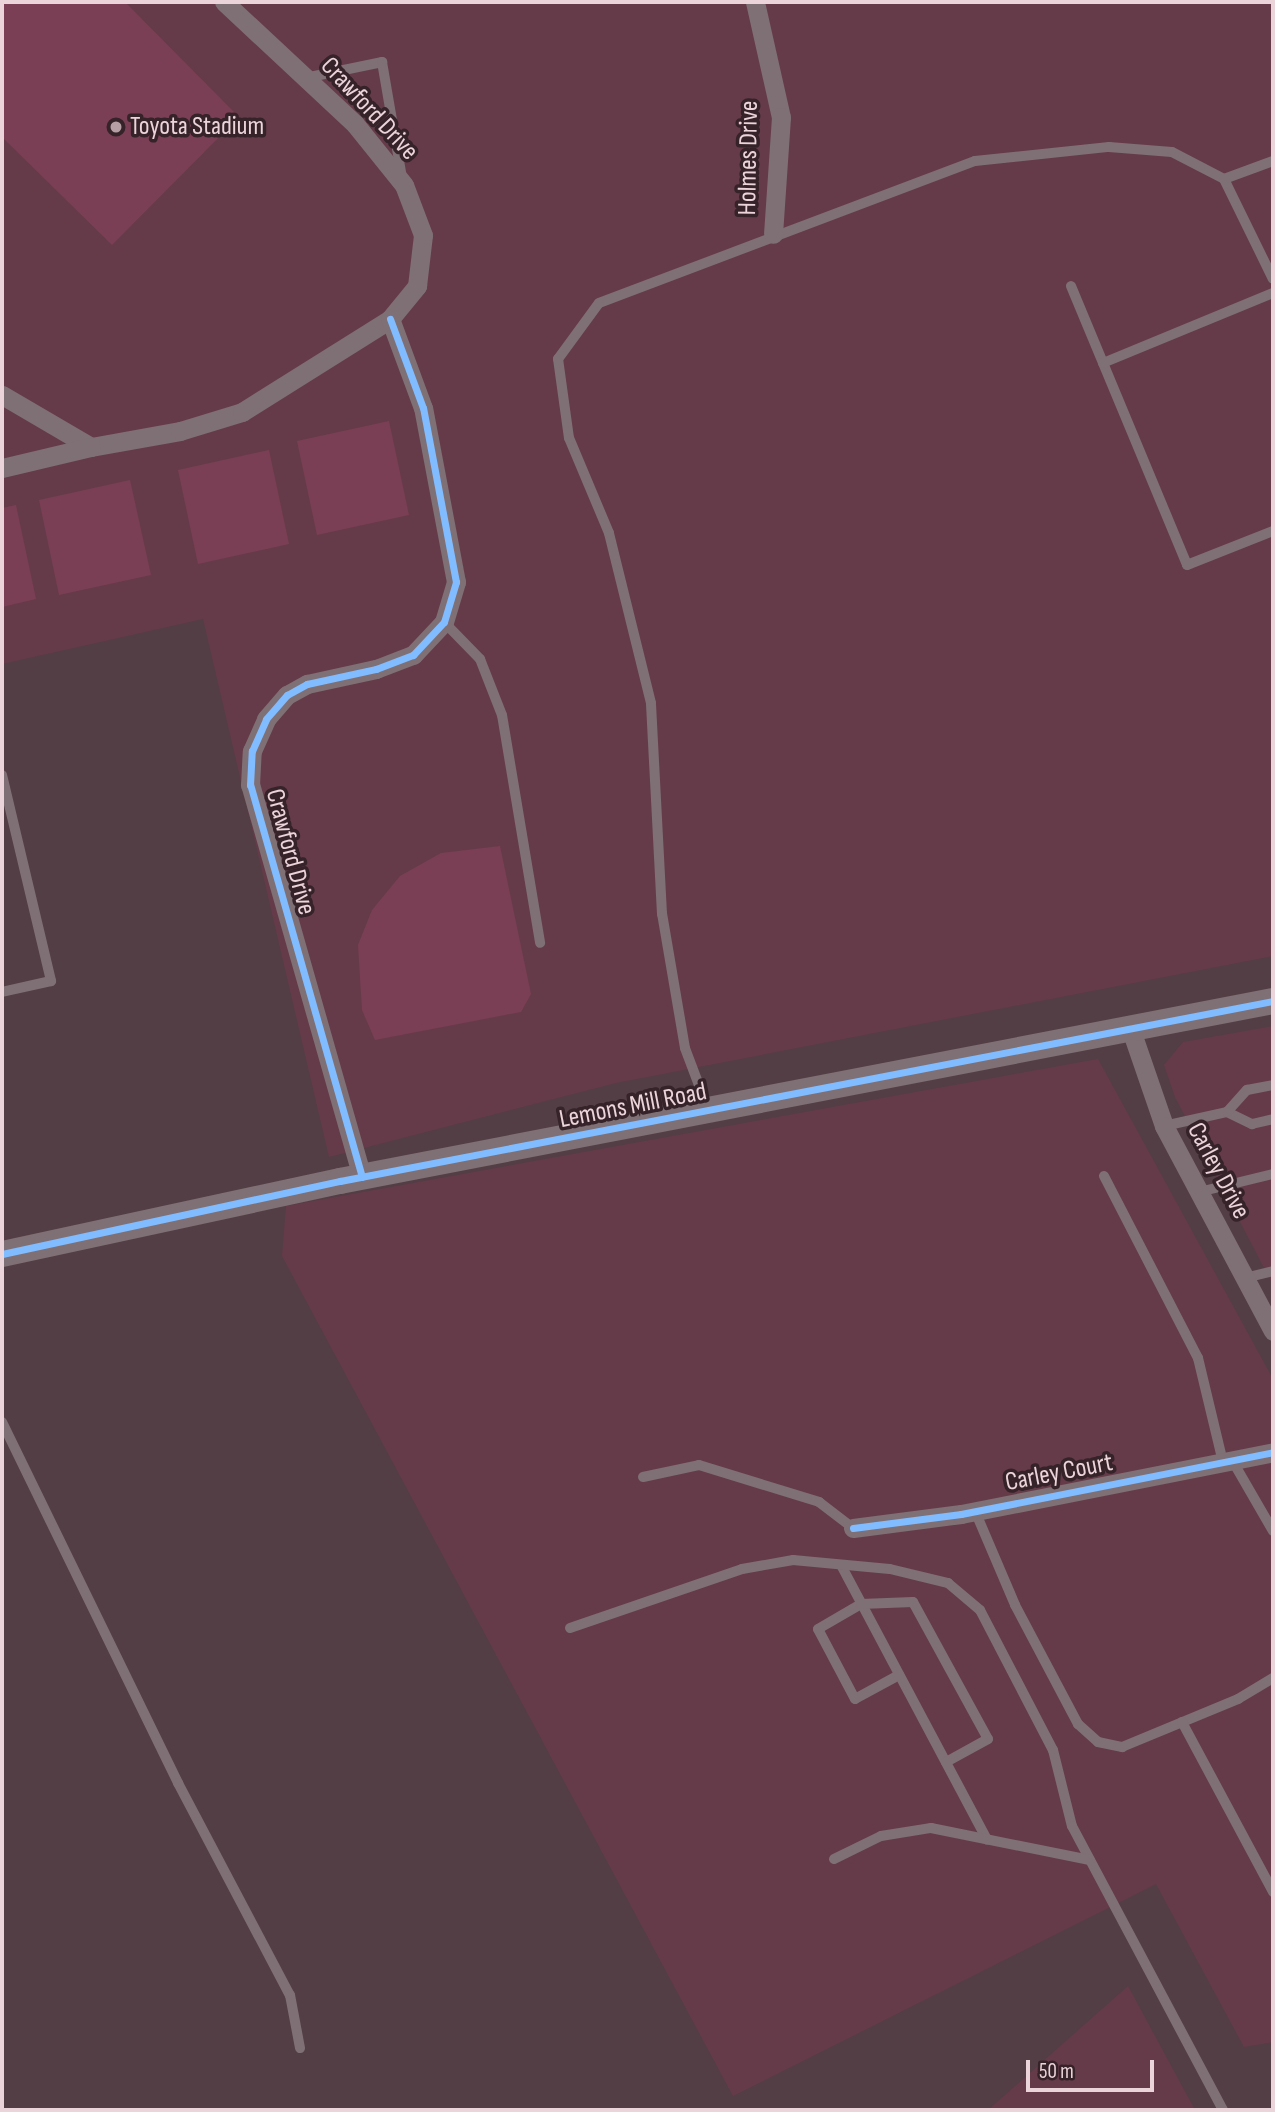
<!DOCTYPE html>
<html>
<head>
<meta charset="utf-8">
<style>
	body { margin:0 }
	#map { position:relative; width:1275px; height:2112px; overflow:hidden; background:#533e45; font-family:"Sofia Sans Condensed",sans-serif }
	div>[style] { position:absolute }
	.built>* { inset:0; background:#653b49 }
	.green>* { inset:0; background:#7a3f54 }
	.lane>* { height:10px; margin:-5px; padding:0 5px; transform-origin:5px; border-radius:5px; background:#7f7075 }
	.street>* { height:19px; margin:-9.5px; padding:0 9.5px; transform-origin:9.5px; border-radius:9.5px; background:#7f7075 }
	.secondary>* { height:26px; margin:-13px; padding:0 13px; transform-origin:13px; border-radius:13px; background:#7f7075 }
	.cycleway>* { height:7px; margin:-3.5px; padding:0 3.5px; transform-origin:3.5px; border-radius:3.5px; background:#80bcff }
	.dots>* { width:19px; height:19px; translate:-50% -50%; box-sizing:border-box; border:4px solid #352329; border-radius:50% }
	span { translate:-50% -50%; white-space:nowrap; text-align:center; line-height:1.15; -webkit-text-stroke:7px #352329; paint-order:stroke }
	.street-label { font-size:26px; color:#ebd4da }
	.poi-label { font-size:26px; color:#ebd4da }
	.left { translate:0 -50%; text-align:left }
	.frame { position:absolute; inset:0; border:4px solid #ebd4da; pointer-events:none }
	.scale { position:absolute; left:1026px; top:2060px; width:128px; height:32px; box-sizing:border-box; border:4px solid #ebd4da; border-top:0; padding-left:9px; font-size:21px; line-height:24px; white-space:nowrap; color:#ebd4da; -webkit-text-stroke:5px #352329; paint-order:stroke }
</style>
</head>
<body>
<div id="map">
	<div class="built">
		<div style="clip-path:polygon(2px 2px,1273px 2px,1273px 956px,616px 1083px,329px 1157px,203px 619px,2px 664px)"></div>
		<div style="clip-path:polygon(1273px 1026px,1273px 1285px,1175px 1097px,1164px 1065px,1183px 1042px)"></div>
		<div style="clip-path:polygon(1098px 1059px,1273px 1379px,1273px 2042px,1244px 2047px,1156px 1884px,733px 2096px,282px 1256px,286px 1206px)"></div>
		<div style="clip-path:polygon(1128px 1986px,1195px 2110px,988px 2110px)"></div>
	</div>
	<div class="green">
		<div style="clip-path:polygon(2px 2px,125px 2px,239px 117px,112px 245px,2px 137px)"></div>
		<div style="clip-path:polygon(389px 421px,409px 515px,317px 535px,297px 441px)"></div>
		<div style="clip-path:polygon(269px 450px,289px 544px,198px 564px,178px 470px)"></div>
		<div style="clip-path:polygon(130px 480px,151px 575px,59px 595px,39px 500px)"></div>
		<div style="clip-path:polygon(16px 505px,36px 599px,2px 607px,2px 508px)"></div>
		<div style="clip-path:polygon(500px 846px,531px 994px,521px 1012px,375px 1040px,362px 1010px,358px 945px,372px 910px,400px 876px,441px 853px)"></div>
	</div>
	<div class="lane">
		<div style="left:305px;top:78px;width:79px;rotate:-11.7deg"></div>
		<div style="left:382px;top:62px;width:118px;rotate:80.2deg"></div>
		<div style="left:1224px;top:179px;width:52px;rotate:-20.2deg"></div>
		<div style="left:1071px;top:286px;width:302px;rotate:67.4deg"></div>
		<div style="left:1187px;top:565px;width:92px;rotate:-21.6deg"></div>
		<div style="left:1103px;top:363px;width:184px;rotate:-22.4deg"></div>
		<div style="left:444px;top:622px;width:52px;rotate:45.8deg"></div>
		<div style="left:480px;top:659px;width:60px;rotate:68.6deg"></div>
		<div style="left:502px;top:715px;width:231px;rotate:80.5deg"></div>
		<div style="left:2px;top:775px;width:212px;rotate:76.6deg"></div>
		<div style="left:51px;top:981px;width:50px;rotate:167.3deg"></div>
		<div style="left:708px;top:1109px;width:65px;rotate:-110.7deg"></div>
		<div style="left:685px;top:1048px;width:136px;rotate:-99.7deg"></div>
		<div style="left:662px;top:914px;width:211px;rotate:-93deg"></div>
		<div style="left:651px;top:703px;width:175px;rotate:-103.9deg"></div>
		<div style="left:609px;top:533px;width:103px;rotate:-112.8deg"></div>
		<div style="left:569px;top:438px;width:80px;rotate:-97.9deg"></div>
		<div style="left:558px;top:359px;width:69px;rotate:-53.8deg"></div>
		<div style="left:599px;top:303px;width:402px;rotate:-20.7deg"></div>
		<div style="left:975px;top:161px;width:135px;rotate:-6deg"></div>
		<div style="left:1109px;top:147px;width:63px;rotate:4.5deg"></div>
		<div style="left:1172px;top:152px;width:59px;rotate:27.4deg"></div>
		<div style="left:1224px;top:179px;width:111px;rotate:63.9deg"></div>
		<div style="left:1227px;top:1112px;width:28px;rotate:26deg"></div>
		<div style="left:1252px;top:1124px;width:22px;rotate:-13deg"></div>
		<div style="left:1164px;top:1126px;width:65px;rotate:-12.5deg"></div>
		<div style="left:1227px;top:1112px;width:30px;rotate:-48deg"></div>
		<div style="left:1247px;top:1090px;width:26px;rotate:-11deg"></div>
		<div style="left:1104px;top:1176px;width:205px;rotate:62.7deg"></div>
		<div style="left:1198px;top:1358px;width:107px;rotate:76.5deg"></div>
		<div style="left:1199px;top:1192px;width:76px;rotate:-13.7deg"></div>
		<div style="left:1245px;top:1278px;width:29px;rotate:-14deg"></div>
		<div style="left:2px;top:1422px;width:402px;rotate:64deg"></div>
		<div style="left:178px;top:1783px;width:240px;rotate:62.2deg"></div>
		<div style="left:290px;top:1995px;width:54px;rotate:79.3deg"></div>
		<div style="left:1232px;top:1460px;width:82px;rotate:60deg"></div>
		<div style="left:643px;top:1477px;width:57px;rotate:-12.1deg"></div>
		<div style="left:699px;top:1465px;width:126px;rotate:17.1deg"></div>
		<div style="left:819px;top:1502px;width:43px;rotate:37.4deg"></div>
		<div style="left:975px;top:1511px;width:102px;rotate:66.9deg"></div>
		<div style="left:1015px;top:1605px;width:135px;rotate:62.1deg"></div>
		<div style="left:1078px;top:1724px;width:27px;rotate:42deg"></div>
		<div style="left:1098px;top:1742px;width:25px;rotate:12deg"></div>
		<div style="left:1122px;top:1747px;width:126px;rotate:-22.5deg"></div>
		<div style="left:1238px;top:1699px;width:41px;rotate:-31deg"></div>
		<div style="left:841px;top:1565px;width:311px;rotate:62deg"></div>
		<div style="left:570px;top:1628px;width:182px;rotate:-18.9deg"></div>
		<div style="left:742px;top:1569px;width:52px;rotate:-10deg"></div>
		<div style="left:793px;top:1560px;width:97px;rotate:5.3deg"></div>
		<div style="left:890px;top:1569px;width:60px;rotate:13.6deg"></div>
		<div style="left:948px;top:1583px;width:42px;rotate:40.2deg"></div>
		<div style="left:980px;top:1610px;width:158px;rotate:62.5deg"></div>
		<div style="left:1053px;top:1750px;width:78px;rotate:76deg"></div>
		<div style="left:1072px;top:1826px;width:322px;rotate:62deg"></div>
		<div style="left:899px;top:1675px;width:50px;rotate:151.4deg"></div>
		<div style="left:855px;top:1699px;width:79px;rotate:-117.9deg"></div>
		<div style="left:818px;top:1629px;width:50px;rotate:-30.2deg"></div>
		<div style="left:861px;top:1604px;width:52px;rotate:-2.2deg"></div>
		<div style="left:913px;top:1602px;width:156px;rotate:61.3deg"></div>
		<div style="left:988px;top:1739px;width:48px;rotate:151.3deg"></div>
		<div style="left:1182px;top:1722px;width:193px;rotate:61.8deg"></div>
		<div style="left:834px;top:1859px;width:52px;rotate:-26.1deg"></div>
		<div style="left:881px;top:1836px;width:51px;rotate:-9.1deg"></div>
		<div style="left:931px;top:1828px;width:162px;rotate:11.4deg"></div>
	</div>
	<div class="street">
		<div style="left:755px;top:2px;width:118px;rotate:77.3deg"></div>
		<div style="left:781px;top:117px;width:117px;rotate:93.9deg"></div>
		<div style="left:2px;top:395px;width:103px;rotate:30.3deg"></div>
		<div style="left:91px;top:447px;width:90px;rotate:-10.2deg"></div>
		<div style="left:180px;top:431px;width:65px;rotate:-17deg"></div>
		<div style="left:242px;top:412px;width:175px;rotate:-32.1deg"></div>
		<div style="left:390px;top:319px;width:43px;rotate:-50.7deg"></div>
		<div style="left:417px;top:286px;width:51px;rotate:-83.3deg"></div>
		<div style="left:423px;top:235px;width:53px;rotate:-110.8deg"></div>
		<div style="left:404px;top:185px;width:78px;rotate:-128.8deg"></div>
		<div style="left:355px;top:124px;width:179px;rotate:-137deg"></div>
		<div style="left:2px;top:468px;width:91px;rotate:-13.3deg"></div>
		<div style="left:1131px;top:1030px;width:102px;rotate:71deg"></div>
		<div style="left:1164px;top:1126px;width:232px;rotate:62deg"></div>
		<div style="left:362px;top:1177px;width:408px;rotate:-105.9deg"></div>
		<div style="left:250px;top:785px;width:34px;rotate:-87deg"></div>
		<div style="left:252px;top:751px;width:35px;rotate:-66deg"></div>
		<div style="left:266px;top:719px;width:32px;rotate:-49deg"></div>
		<div style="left:287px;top:695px;width:23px;rotate:-29deg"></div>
		<div style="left:307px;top:684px;width:71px;rotate:-12.3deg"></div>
		<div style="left:376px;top:669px;width:40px;rotate:-21deg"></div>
		<div style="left:413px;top:655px;width:45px;rotate:-46.8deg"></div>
		<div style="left:444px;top:622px;width:42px;rotate:-73.3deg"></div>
		<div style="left:456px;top:582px;width:177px;rotate:-100.7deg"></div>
		<div style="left:423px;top:408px;width:95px;rotate:-110.3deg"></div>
		<div style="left:853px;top:1528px;width:109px;rotate:-7.4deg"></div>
		<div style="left:961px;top:1514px;width:318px;rotate:-11.2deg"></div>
	</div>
	<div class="secondary">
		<div style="left:2px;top:1254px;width:346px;rotate:-12.2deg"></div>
		<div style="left:340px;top:1181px;width:950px;rotate:-10.92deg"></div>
	</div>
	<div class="cycleway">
		<div style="left:362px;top:1177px;width:408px;rotate:-105.9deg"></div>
		<div style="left:250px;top:785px;width:34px;rotate:-87deg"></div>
		<div style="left:252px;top:751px;width:35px;rotate:-66deg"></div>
		<div style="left:266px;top:719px;width:32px;rotate:-49deg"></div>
		<div style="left:287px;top:695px;width:23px;rotate:-29deg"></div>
		<div style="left:307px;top:684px;width:71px;rotate:-12.3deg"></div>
		<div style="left:376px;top:669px;width:40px;rotate:-21deg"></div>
		<div style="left:413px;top:655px;width:45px;rotate:-46.8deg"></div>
		<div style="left:444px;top:622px;width:42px;rotate:-73.3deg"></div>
		<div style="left:456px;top:582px;width:177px;rotate:-100.7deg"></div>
		<div style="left:423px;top:408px;width:95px;rotate:-110.3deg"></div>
		<div style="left:2px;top:1254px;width:346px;rotate:-12.2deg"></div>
		<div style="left:340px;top:1181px;width:950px;rotate:-10.92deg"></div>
		<div style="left:853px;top:1528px;width:109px;rotate:-7.4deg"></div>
		<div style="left:961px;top:1514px;width:318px;rotate:-11.2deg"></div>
	</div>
	<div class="dots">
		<div style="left:116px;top:127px;background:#b6a0a6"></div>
	</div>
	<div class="street-label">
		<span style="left:369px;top:109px;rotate:47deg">Crawford Drive</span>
		<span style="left:749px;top:158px;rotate:-89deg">Holmes Drive</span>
		<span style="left:290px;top:852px;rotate:75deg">Crawford Drive</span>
		<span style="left:633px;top:1106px;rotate:-11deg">Lemons Mill Road</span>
		<span style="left:1218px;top:1171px;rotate:62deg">Carley Drive</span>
		<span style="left:1059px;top:1473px;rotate:-11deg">Carley Court</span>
	</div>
	<div class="poi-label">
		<span class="left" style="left:130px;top:127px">Toyota Stadium</span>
	</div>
	<div class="frame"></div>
	<div class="scale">50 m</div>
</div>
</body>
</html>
